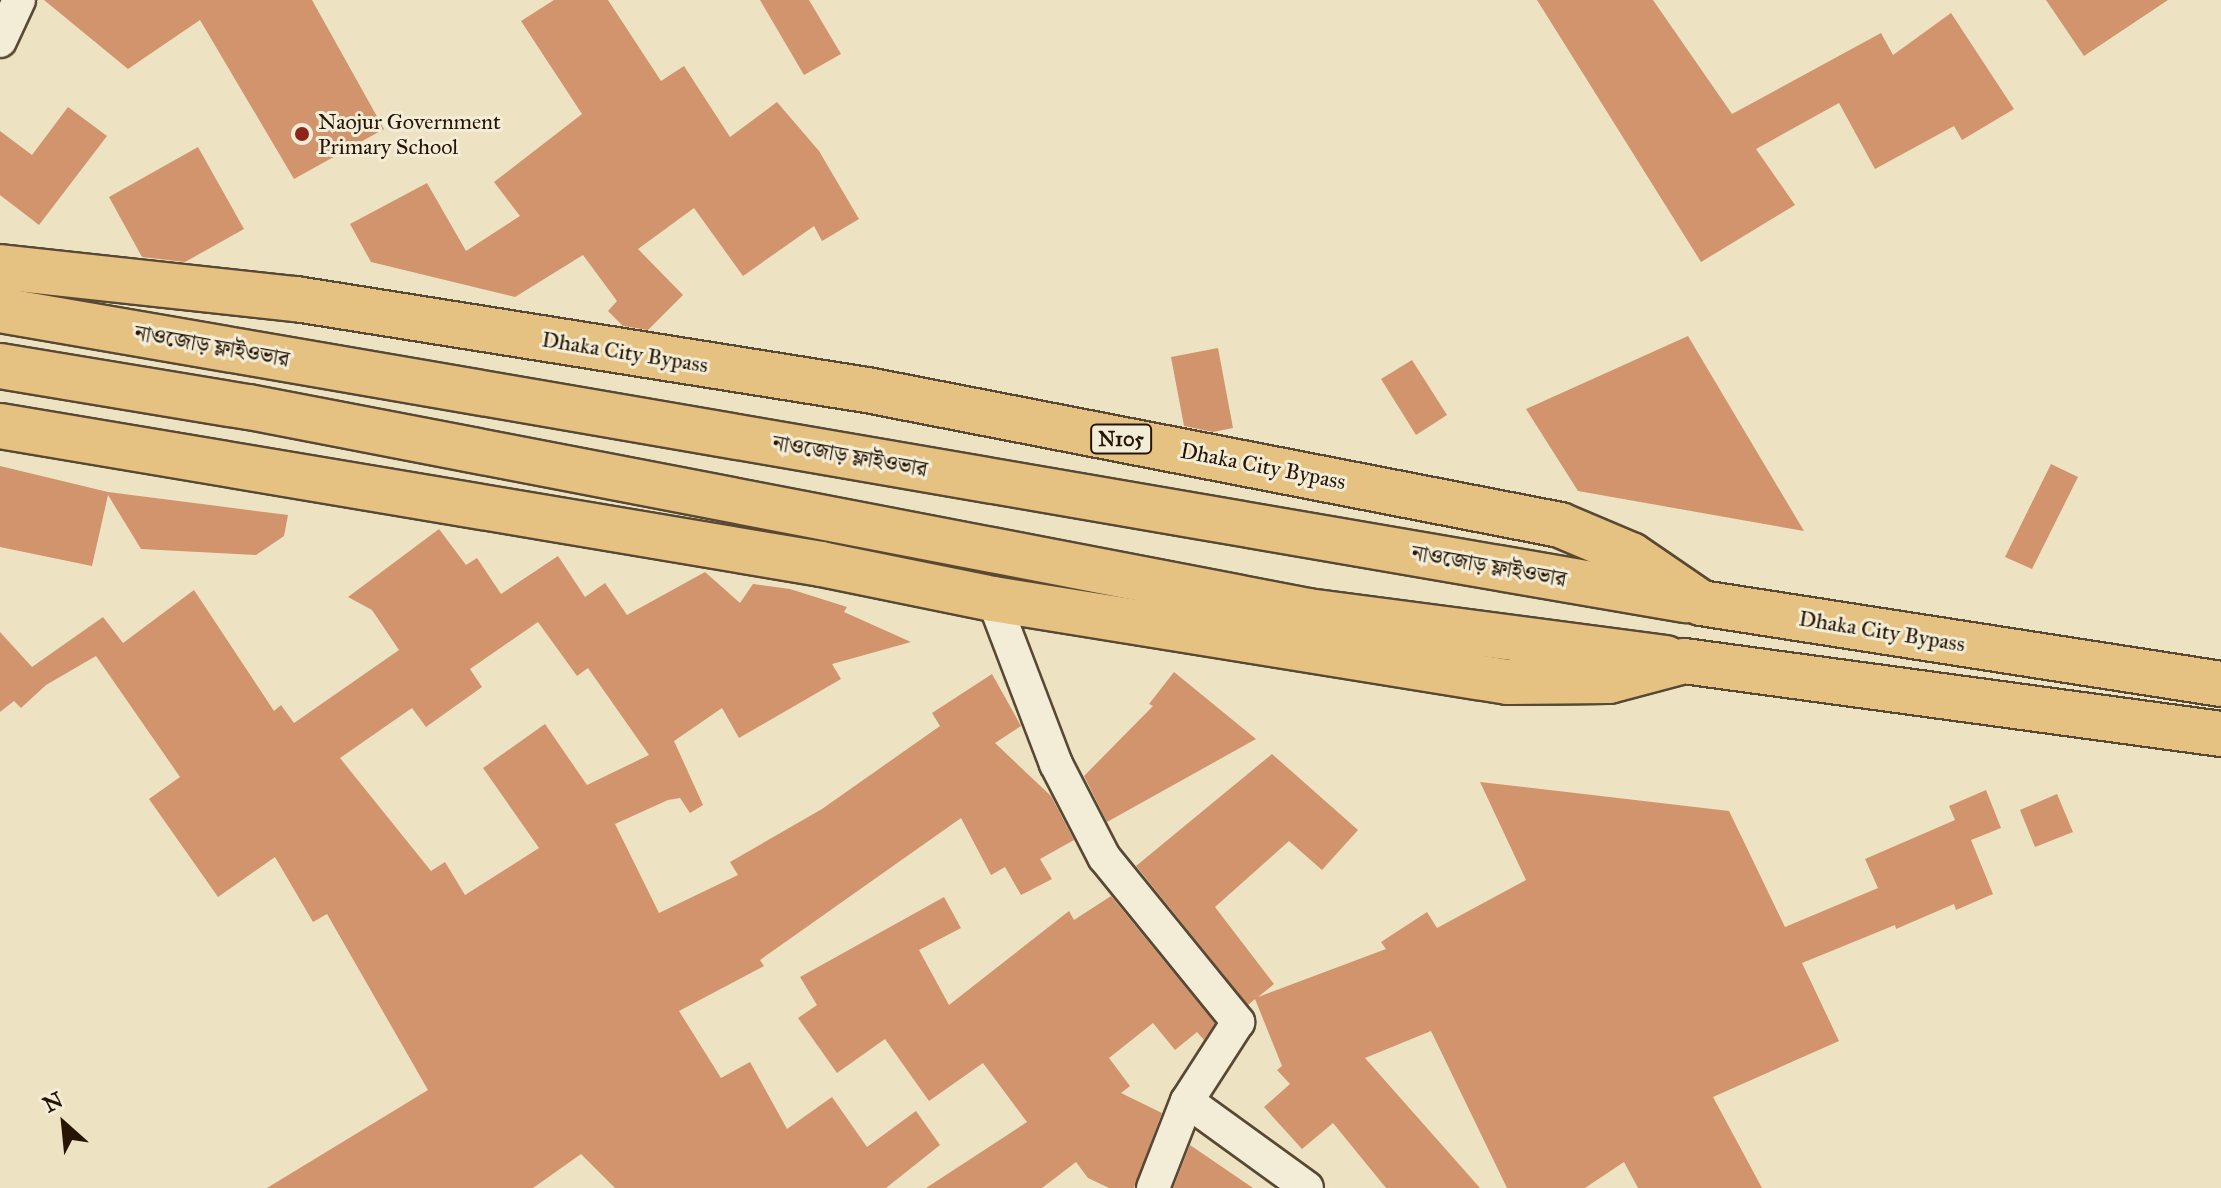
<!DOCTYPE html>
<html>
<head>
<meta charset="utf-8">
<style>
	body { margin:0 }
	#map { position:relative; width:2221px; height:1188px; overflow:hidden; background:#ede3c3; font-family:"IM FELL Great Primer","Noto Serif Bengali",serif }
	div>[style] { position:absolute }
	.building>* { inset:0; background:#d1946d }
	.roads { filter:drop-shadow(2px 0 #584834) drop-shadow(-2px 0 #584834) drop-shadow(0 2px #584834) drop-shadow(0 -2px #584834) }
	.minor>* { height:32px; margin:-16px; padding:0 16px; transform-origin:16px; border-radius:16px; background:#f3edd8 }
	.trunk>* { height:44px; margin:-22px; padding:0 22px; transform-origin:22px; border-radius:22px; background:#e6c282 }
	.dots>* { width:22px; height:22px; translate:-50% -50%; box-sizing:border-box; border:4px solid #f3edd8; border-radius:50% }
	span { translate:-50% -50%; white-space:nowrap; text-align:center; line-height:1.15; -webkit-text-stroke:6px #f3edd8; paint-order:stroke }
	.shield-label span { padding:2px 6px; background:#f3edd8; border:2px solid; border-radius:6px; -webkit-text-stroke-width:0 }
	.shield-label { font-size:20px; color:#261504; font-weight:700 }
	.poi-label { font-size:22px; color:#261504 }
	.left { translate:0 -50%; text-align:left }
	.street-label { font-size:22px; color:#261504 }
	.north { position:absolute; left:24px; top:1084px; width:80px; height:80px; -webkit-text-stroke:6px #f3edd8; paint-order:stroke; rotate:333deg; font-size:22px; font-weight:700; line-height:32px; text-align:center; color:#261504 }
	.north::after { content:''; display:block; margin:auto; width:28px; height:36px; background:#261504; clip-path:polygon(50% 0,100% 100%,50% 72%,0 100%) }
</style>
</head>
<body>
<div id="map">
	<div class="building">
		<div style="clip-path:polygon(44px 0,312px 0,384px 129px,294px 179px,200px 20px,128px 69px)"></div>
		<div style="clip-path:polygon(554px 0,608px 0,661px 81px,684px 66px,730px 137px,777px 102px,819px 151px,859px 219px,822px 241px,814px 226px,743px 276px,694px 208px,638px 249px,683px 295px,648px 330px,623px 326px,608px 311px,617px 301px,583px 255px,515px 297px,371px 262px,350px 224px,427px 183px,466px 251px,520px 216px,494px 182px,582px 114px,521px 21px)"></div>
		<div style="clip-path:polygon(760px 0,809px 0,841px 54px,804px 75px)"></div>
		<div style="clip-path:polygon(1537px 0,1653px 0,1732px 114px,1881px 33px,1893px 55px,1951px 13px,2014px 109px,1962px 140px,1954px 126px,1875px 169px,1839px 103px,1756px 149px,1795px 205px,1701px 262px)"></div>
		<div style="clip-path:polygon(2046px 0,2168px 0,2084px 56px)"></div>
		<div style="clip-path:polygon(68px 107px,107px 136px,39px 225px,0 195px,0 131px,32px 155px)"></div>
		<div style="clip-path:polygon(198px 147px,244px 229px,185px 262px,142px 257px,109px 197px)"></div>
		<div style="clip-path:polygon(1688px 336px,1804px 531px,1578px 491px,1526px 409px)"></div>
		<div style="clip-path:polygon(1218px 348px,1233px 428px,1213px 432px,1184px 426px,1171px 357px)"></div>
		<div style="clip-path:polygon(1412px 360px,1447px 415px,1416px 435px,1381px 379px)"></div>
		<div style="clip-path:polygon(2051px 464px,2078px 477px,2032px 569px,2005px 557px)"></div>
		<div style="clip-path:polygon(0 466px,108px 492px,288px 515px,284px 536px,256px 555px,141px 549px,108px 495px,92px 566px,0 547px)"></div>
		<div style="clip-path:polygon(evenodd,439px 529px,466px 565px,477px 558px,501px 594px,558px 556px,585px 597px,605px 583px,627px 615px,705px 572px,740px 603px,753px 584px,790px 589px,847px 607px,844px 612px,911px 642px,832px 664px,841px 679px,739px 738px,722px 708px,674px 741px,703px 805px,690px 813px,680px 798px,668px 800px,615px 824px,659px 913px,738px 875px,730px 862px,822px 809px,940px 726px,932px 713px,992px 674px,1021px 726px,995px 743px,1051px 796px,1074px 840px,1040px 859px,1052px 879px,1021px 895px,1005px 867px,991px 875px,961px 818px,760px 960px,764px 966px,679px 1011px,721px 1078px,750px 1062px,787px 1129px,832px 1097px,867px 1147px,916px 1111px,940px 1145px,886px 1188px,615px 1188px,581px 1154px,533px 1188px,267px 1188px,428px 1090px,327px 914px,313px 922px,275px 857px,218px 897px,149px 799px,180px 777px,96px 656px,46px 685px,21px 708px,14px 701px,0 712px,0 632px,32px 667px,103px 617px,123px 643px,194px 590px,274px 711px,281px 705px,294px 723px,399px 650px,372px 610px,348px 597px,439px 529px,538px 622px,577px 676px,588px 668px,649px 755px,587px 785px,545px 724px,483px 768px,539px 848px,465px 895px,445px 862px,431px 871px,340px 758px,412px 708px,426px 727px,482px 687px,470px 669px,538px 622px)"></div>
		<div style="clip-path:polygon(1174px 672px,1256px 739px,1107px 822px,1084px 776px,1153px 706px,1149px 704px)"></div>
		<div style="clip-path:polygon(1272px 754px,1358px 830px,1322px 870px,1289px 841px,1215px 907px,1274px 984px,1258px 997px,1386px 949px,1381px 942px,1427px 912px,1437px 928px,1526px 880px,1480px 782px,1729px 811px,1785px 927px,1878px 888px,1865px 859px,1955px 820px,1949px 806px,1986px 790px,2001px 828px,1971px 840px,1993px 894px,1956px 910px,1954px 904px,1896px 929px,1895px 925px,1802px 963px,1839px 1041px,1713px 1097px,1762px 1188px,1638px 1188px,1624px 1162px,1585px 1188px,1507px 1188px,1431px 1031px,1365px 1058px,1480px 1188px,1386px 1188px,1333px 1123px,1302px 1149px,1264px 1107px,1290px 1084px,1277px 1070px,1282px 1066px,1255px 999px,1248px 1005px,1136px 866px)"></div>
		<div style="clip-path:polygon(2057px 794px,2073px 832px,2035px 847px,2020px 810px)"></div>
		<div style="clip-path:polygon(1111px 896px,1215px 1023px,1204px 1040px,1197px 1032px,1175px 1050px,1153px 1023px,1109px 1058px,1130px 1086px,1121px 1093px,1162px 1113px,1134px 1188px,1109px 1188px,1088px 1178px,1076px 1162px,1042px 1188px,926px 1188px,1027px 1122px,983px 1063px,929px 1101px,885px 1039px,837px 1073px,798px 1018px,817px 1005px,800px 977px,944px 897px,961px 928px,919px 950px,949px 1005px,1069px 911px,1074px 920px)"></div>
		<div style="clip-path:polygon(1190px 1145px,1253px 1188px,1173px 1188px)"></div>
	</div>
	<div class="roads">
		<div class="minor">
			<div style="left:0;top:41px;width:45px;rotate:-65.1deg"></div>
			<div style="left:993px;top:599px;width:177px;rotate:69.1deg"></div>
			<div style="left:1056px;top:764px;width:105px;rotate:62.7deg"></div>
			<div style="left:1104px;top:857px;width:213px;rotate:50.9deg"></div>
			<div style="left:1238px;top:1022px;width:94px;rotate:122.8deg"></div>
			<div style="left:1187px;top:1101px;width:148px;rotate:35.9deg"></div>
			<div style="left:1153px;top:1188px;width:93px;rotate:-68.7deg"></div>
		</div>
		<div class="trunk">
			<div style="left:0;top:267px;width:298px;rotate:6.2deg"></div>
			<div style="left:296px;top:299px;width:578px;rotate:9.06deg"></div>
			<div style="left:867px;top:390px;width:706px;rotate:11.02deg"></div>
			<div style="left:1560px;top:525px;width:77px;rotate:22.9deg"></div>
			<div style="left:1631px;top:555px;width:85px;rotate:34.4deg"></div>
			<div style="left:1701px;top:603px;width:526px;rotate:8.85deg"></div>
			<div style="left:0;top:310px;width:1710px;rotate:9.77deg"></div>
			<div style="left:0;top:366px;width:252px;rotate:9.4deg"></div>
			<div style="left:249px;top:407px;width:1078px;rotate:10.9deg"></div>
			<div style="left:1308px;top:611px;width:361px;rotate:7.5deg"></div>
			<div style="left:0;top:426px;width:833px;rotate:9.54deg"></div>
			<div style="left:821px;top:564px;width:176px;rotate:11.5deg"></div>
			<div style="left:993px;top:599px;width:522px;rotate:9.16deg"></div>
			<div style="left:1508px;top:682px;width:101px;rotate:-0.6deg"></div>
			<div style="left:1609px;top:681px;width:78px;rotate:-14.9deg"></div>
			<div style="left:1684px;top:661px;width:542px;rotate:7.74deg"></div>
		</div>
	</div>
	<div class="dots">
		<div style="left:302px;top:134px;background:#8f2418"></div>
	</div>
	<div class="shield-label">
		<span style="left:1121px;top:439px">N105</span>
	</div>
	<div class="poi-label">
		<span class="left" style="left:318px;top:134px">Naojur Government<br>Primary School</span>
	</div>
	<div class="street-label">
		<span style="left:212px;top:346px;rotate:10deg">নাওজোড় ফ্লাইওভার</span>
		<span style="left:625px;top:352px;rotate:9deg">Dhaka City Bypass</span>
		<span style="left:850px;top:456px;rotate:10deg">নাওজোড় ফ্লাইওভার</span>
		<span style="left:1263px;top:466px;rotate:11deg">Dhaka City Bypass</span>
		<span style="left:1489px;top:566px;rotate:10deg">নাওজোড় ফ্লাইওভার</span>
		<span style="left:1882px;top:631px;rotate:9deg">Dhaka City Bypass</span>
	</div>
	<div class="north">N</div>
</div>
</body>
</html>
